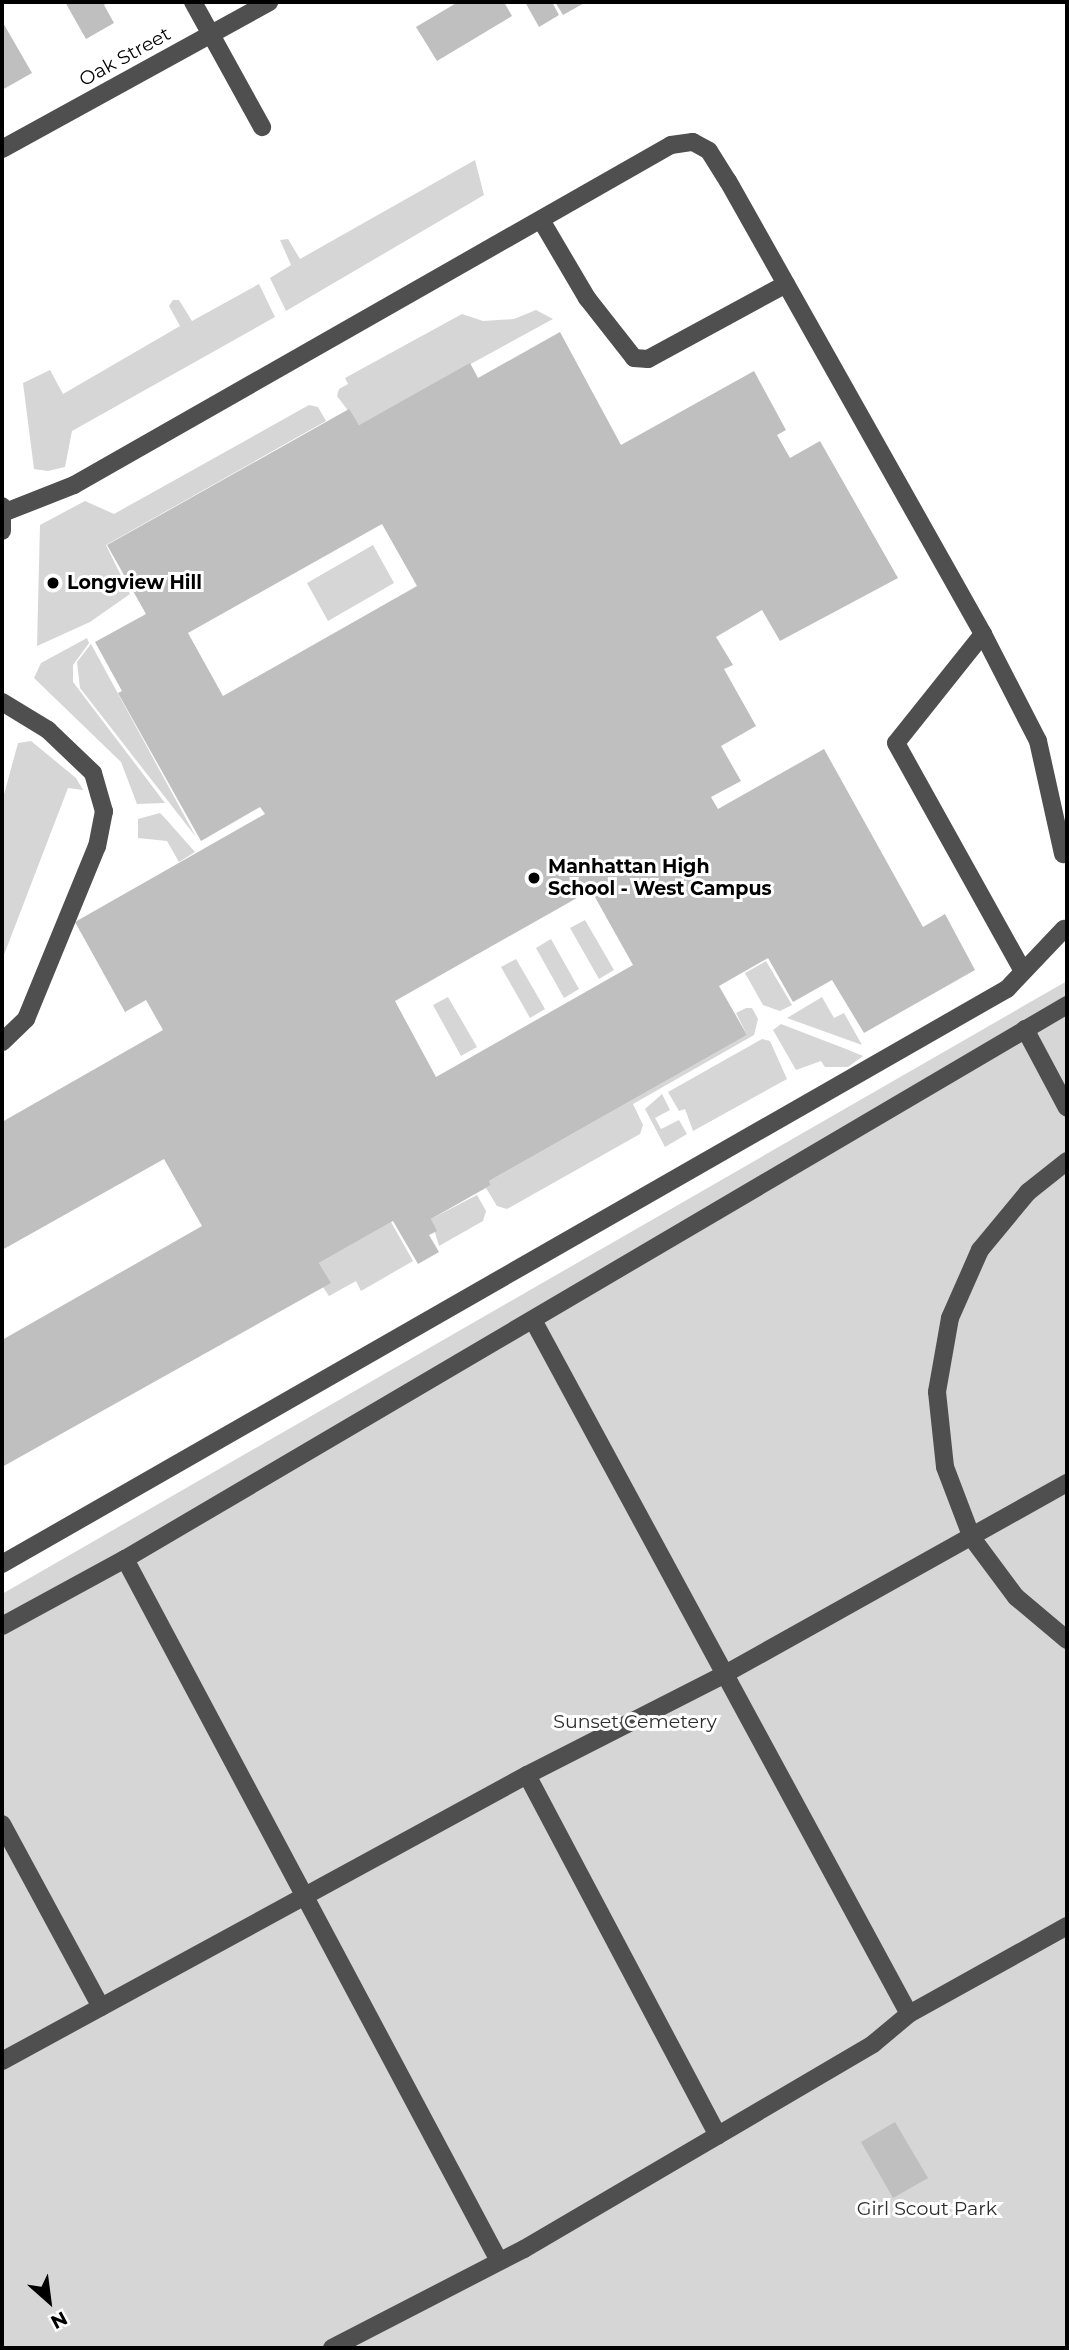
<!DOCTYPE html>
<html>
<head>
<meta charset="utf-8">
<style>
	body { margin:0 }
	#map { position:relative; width:1069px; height:2350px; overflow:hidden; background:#fff; font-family:Montserrat,sans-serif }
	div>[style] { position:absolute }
	.green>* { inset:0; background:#d6d6d6 }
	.building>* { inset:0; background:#bfbfbf }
	.minor>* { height:18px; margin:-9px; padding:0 9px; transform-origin:9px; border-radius:9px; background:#4f4f4f }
	.dots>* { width:19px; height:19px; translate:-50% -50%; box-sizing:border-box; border:4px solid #fff; border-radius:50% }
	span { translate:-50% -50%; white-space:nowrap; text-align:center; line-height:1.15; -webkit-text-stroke:6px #fff; paint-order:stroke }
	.street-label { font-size:19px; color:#000 }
	.poi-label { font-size:19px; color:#000; font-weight:700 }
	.left { translate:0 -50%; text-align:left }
	.park-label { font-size:19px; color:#2d2d2d }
	.frame { position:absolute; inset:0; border:4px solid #000; pointer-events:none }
	.north { position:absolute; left:14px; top:2266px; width:70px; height:70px; -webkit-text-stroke:5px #fff; paint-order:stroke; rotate:152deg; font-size:19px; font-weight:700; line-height:28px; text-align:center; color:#000 }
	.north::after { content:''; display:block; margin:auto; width:24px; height:32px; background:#000; clip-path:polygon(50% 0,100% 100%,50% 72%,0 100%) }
</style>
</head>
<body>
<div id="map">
	<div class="green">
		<div style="clip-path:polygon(475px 160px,484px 195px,286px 311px,270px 278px,291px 265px,280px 240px,288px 239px,300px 259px)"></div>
		<div style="clip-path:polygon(259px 284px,275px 317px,72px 431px,65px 467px,48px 471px,34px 469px,23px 383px,50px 370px,63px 394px,180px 326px,169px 306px,173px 300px,179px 300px,192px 321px)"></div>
		<div style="clip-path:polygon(536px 310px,553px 319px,359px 425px,337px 396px,339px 389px,348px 384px,345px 378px,462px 314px,483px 321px,514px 319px)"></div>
		<div style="clip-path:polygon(309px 405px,318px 407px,326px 421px,106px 545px,130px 594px,90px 622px,37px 646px,40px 525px,85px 501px,114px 514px)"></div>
		<div style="clip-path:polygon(373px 545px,394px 583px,328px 621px,307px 583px)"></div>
		<div style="clip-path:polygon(87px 638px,89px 643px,73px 665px,73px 682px,165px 803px,137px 804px,121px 762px,34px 678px,41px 663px)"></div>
		<div style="clip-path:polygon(91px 644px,196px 837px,80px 688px,77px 662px)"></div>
		<div style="clip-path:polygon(31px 741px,76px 778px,83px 790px,68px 788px,2px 960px,2px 802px,18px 743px)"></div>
		<div style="clip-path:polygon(160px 813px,164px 817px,195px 852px,179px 862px,167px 841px,138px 838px,138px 819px)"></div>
		<div style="clip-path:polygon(585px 920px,614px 970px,599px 979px,570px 928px)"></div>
		<div style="clip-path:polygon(551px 939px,579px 989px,564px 998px,536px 948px)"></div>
		<div style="clip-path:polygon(516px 959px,545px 1009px,530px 1018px,501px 967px)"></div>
		<div style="clip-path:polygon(766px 961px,792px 1005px,780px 1011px,763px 1005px,745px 973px)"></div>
		<div style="clip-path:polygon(1067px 981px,1067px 2348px,2px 2348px,2px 1594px)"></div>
		<div style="clip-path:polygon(448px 997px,477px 1047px,461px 1056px,433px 1005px)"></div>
		<div style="clip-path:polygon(822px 997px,834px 1018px,844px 1013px,862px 1045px,787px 1018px)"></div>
		<div style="clip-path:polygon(746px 1008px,752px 1008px,758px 1019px,754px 1035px,633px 1104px,643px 1125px,640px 1134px,507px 1209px,497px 1206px,486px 1188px,491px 1185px,489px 1181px,747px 1035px,736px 1013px)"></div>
		<div style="clip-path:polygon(781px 1024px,846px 1049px,863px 1056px,848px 1067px,825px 1067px,821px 1061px,796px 1070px,773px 1030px)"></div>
		<div style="clip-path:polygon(762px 1039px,770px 1041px,787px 1079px,693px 1131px,685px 1109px,679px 1111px,668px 1092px)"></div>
		<div style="clip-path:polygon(662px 1094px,670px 1110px,655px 1118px,661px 1129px,679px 1120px,687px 1134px,665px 1147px,645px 1109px)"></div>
		<div style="clip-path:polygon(477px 1195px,486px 1211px,483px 1221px,439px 1246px,431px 1219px)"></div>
		<div style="clip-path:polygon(391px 1222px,413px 1261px,361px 1291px,356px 1281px,329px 1296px,323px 1287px,330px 1282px,319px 1263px)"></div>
	</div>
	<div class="building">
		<div style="clip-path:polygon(65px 2px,109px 2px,104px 5px,114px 23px,86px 39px)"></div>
		<div style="clip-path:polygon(458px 2px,504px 2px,512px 16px,437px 61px,416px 27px)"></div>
		<div style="clip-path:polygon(525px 2px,552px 2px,559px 15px,539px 27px)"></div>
		<div style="clip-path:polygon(555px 2px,586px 2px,563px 15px)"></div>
		<div style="clip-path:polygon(2px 21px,32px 73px,2px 90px)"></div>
		<div style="clip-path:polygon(evenodd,560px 332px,621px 445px,754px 371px,786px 430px,777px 435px,790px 458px,820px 441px,898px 578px,780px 641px,762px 610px,716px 637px,733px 665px,724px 669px,756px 726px,721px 746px,741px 781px,711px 797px,718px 809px,824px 749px,923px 927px,945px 914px,975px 970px,864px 1033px,832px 980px,793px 1002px,768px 958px,719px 986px,747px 1035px,489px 1181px,491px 1185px,431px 1219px,437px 1231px,429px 1235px,439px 1252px,418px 1264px,393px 1221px,319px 1263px,331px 1283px,2px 1467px,2px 1340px,202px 1226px,164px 1159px,2px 1250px,2px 1122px,163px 1030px,146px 1000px,125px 1012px,75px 922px,265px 814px,260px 807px,201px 841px,118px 693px,122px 691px,95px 642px,146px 614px,107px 545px,349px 409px,359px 425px,470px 363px,478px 378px,560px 332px,382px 524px,417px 586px,223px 696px,188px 633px,382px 524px,560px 332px,591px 890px,633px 965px,436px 1077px,395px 1001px,591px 890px)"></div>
		<div style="clip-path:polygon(895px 2122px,928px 2178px,893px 2198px,861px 2142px)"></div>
	</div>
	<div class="minor">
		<div style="left:193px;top:2px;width:143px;rotate:61.1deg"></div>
		<div style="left:2px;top:149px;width:305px;rotate:-28.8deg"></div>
		<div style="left:541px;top:220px;width:91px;rotate:59.5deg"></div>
		<div style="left:587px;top:298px;width:76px;rotate:51.9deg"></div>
		<div style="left:634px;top:358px;width:14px;rotate:4deg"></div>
		<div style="left:648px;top:359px;width:157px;rotate:-28.5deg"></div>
		<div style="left:2px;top:506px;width:25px;rotate:90deg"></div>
		<div style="left:3px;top:513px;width:76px;rotate:-21.5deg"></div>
		<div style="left:74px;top:485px;width:687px;rotate:-29.66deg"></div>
		<div style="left:671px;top:145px;width:22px;rotate:-8deg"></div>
		<div style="left:693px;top:142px;width:18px;rotate:29deg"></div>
		<div style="left:709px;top:151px;width:36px;rotate:58deg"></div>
		<div style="left:728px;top:181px;width:520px;rotate:60.62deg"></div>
		<div style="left:983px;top:634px;width:120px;rotate:62.8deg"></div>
		<div style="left:1038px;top:741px;width:116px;rotate:77.5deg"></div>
		<div style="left:983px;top:634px;width:139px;rotate:128.6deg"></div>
		<div style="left:896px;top:743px;width:261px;rotate:60.9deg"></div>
		<div style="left:2px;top:702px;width:54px;rotate:31.3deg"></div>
		<div style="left:48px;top:730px;width:62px;rotate:43.7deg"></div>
		<div style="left:93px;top:773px;width:40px;rotate:74deg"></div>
		<div style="left:104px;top:811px;width:36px;rotate:101deg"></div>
		<div style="left:97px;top:846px;width:187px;rotate:112.3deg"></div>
		<div style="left:26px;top:1019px;width:33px;rotate:136deg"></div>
		<div style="left:1025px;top:1029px;width:89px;rotate:62deg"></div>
		<div style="left:1067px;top:1161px;width:50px;rotate:141.5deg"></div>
		<div style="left:1028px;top:1192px;width:75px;rotate:129.6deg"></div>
		<div style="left:980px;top:1250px;width:74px;rotate:113.8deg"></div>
		<div style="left:950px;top:1318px;width:75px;rotate:100deg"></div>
		<div style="left:937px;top:1392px;width:75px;rotate:83.9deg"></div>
		<div style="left:945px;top:1467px;width:76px;rotate:69.2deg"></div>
		<div style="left:972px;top:1538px;width:74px;rotate:53.3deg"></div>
		<div style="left:1016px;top:1597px;width:67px;rotate:40.1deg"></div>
		<div style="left:533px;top:1320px;width:789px;rotate:61.55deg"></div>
		<div style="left:125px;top:1559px;width:795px;rotate:61.95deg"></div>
		<div style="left:2px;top:1564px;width:1158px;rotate:-29.78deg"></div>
		<div style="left:1007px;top:989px;width:83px;rotate:-46.5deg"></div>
		<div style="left:2px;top:1626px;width:140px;rotate:-28.6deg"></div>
		<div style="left:125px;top:1559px;width:1093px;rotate:-30.46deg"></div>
		<div style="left:527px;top:1775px;width:408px;rotate:62.1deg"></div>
		<div style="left:2px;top:1824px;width:208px;rotate:61.6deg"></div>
		<div style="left:2px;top:2061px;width:598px;rotate:-28.58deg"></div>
		<div style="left:527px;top:1775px;width:222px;rotate:-27deg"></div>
		<div style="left:725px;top:1674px;width:392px;rotate:-29.2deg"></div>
		<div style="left:332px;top:2348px;width:216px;rotate:-27.3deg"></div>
		<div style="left:524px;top:2249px;width:405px;rotate:-30.4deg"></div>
		<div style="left:873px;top:2044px;width:47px;rotate:-39.8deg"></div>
		<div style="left:909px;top:2014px;width:181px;rotate:-29.1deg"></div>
	</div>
	<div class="dots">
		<div style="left:53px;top:583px;background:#000"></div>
		<div style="left:534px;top:878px;background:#000"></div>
	</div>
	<div class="street-label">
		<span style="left:125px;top:57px;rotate:-29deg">Oak Street</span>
	</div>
	<div class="poi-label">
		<span class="left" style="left:67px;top:583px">Longview Hill</span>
		<span class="left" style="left:548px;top:878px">Manhattan High<br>School - West Campus</span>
	</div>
	<div class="park-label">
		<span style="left:635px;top:1722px">Sunset Cemetery</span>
		<span style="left:927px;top:2209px">Girl Scout Park</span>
	</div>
	<div class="frame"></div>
	<div class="north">N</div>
</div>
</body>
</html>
